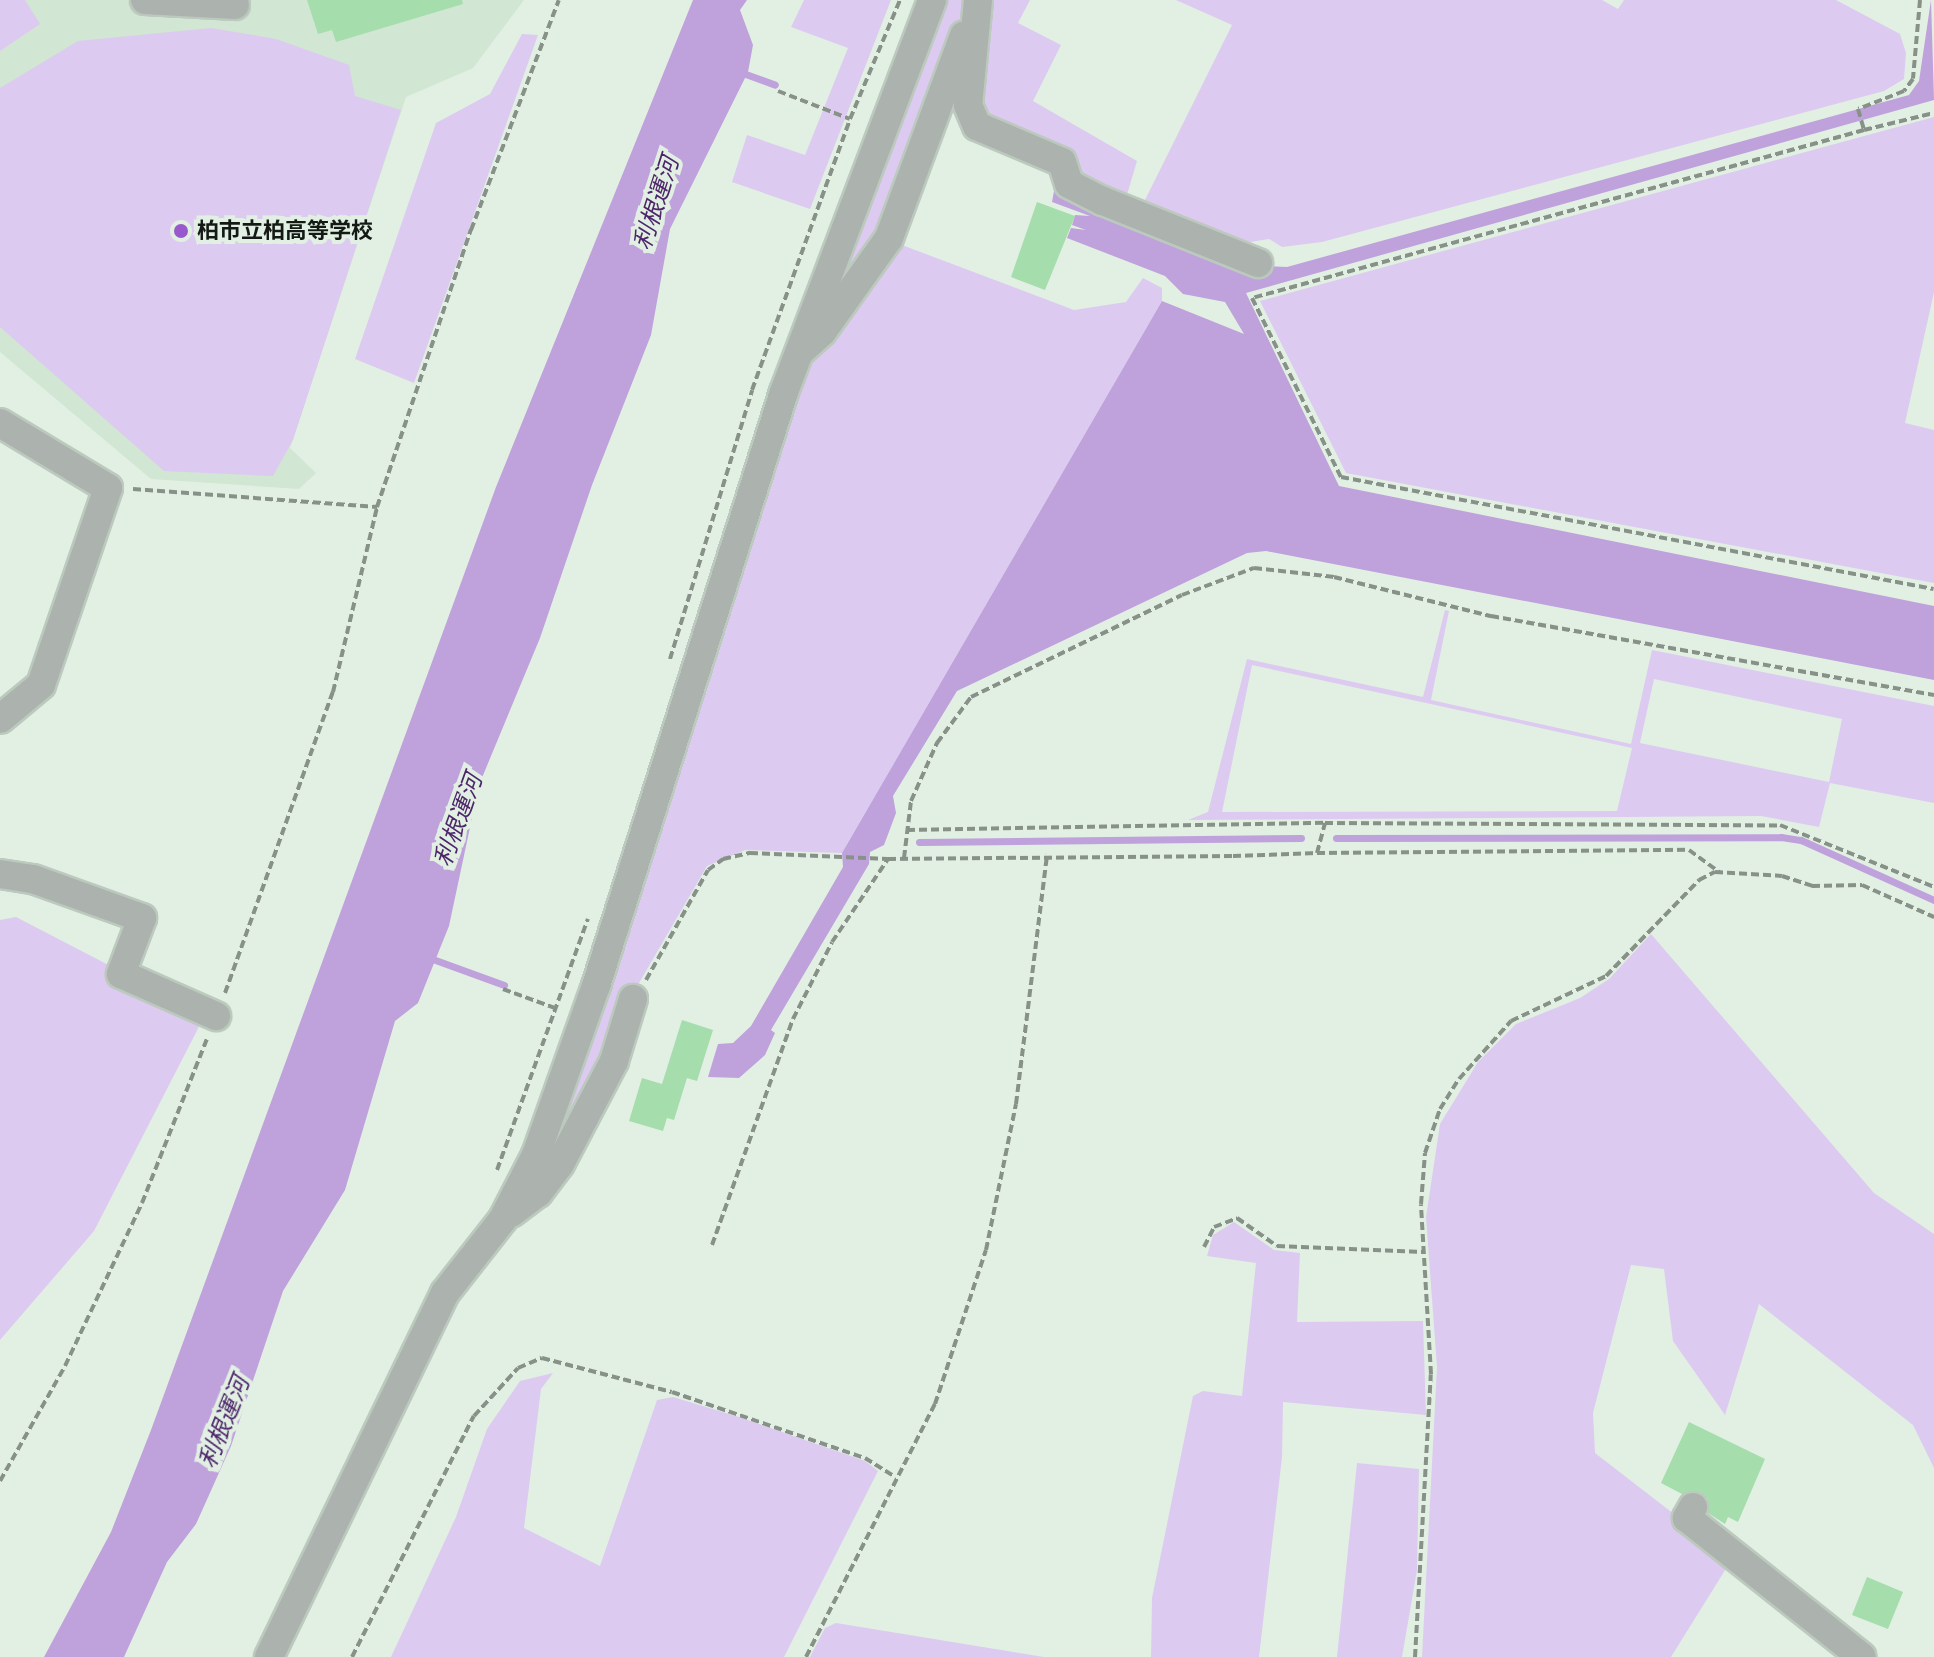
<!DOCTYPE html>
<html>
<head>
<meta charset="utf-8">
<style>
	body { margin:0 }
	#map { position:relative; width:1934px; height:1657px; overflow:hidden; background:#e1f0e3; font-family:"Titillium Web","Noto Sans JP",sans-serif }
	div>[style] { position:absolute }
	.built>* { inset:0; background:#d1e6d3 }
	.green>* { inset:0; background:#ddcaf0 }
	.water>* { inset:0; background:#bfa1db }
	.stream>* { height:7px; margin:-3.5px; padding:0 3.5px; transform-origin:3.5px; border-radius:3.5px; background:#bfa1db }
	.building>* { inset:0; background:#a5ddad }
	.path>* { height:4px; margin-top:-2px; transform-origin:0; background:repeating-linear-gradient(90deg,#879188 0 8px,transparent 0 12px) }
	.roads { filter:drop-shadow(2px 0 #bcc9be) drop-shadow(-2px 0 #bcc9be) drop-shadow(0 2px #bcc9be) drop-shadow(0 -2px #bcc9be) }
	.minor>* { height:28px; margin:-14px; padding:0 14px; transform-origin:14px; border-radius:14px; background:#acb2ad }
	.dots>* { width:22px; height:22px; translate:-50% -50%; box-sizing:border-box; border:4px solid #e1f0e3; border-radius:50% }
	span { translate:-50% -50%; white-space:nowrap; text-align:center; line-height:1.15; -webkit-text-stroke:8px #e1f0e3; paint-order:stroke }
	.poi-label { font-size:22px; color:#141915; font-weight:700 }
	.left { translate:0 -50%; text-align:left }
	.water-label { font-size:24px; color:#4d266a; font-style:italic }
</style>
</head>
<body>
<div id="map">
	<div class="built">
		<div style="clip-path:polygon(0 0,524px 0,473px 68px,406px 97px,290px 448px,316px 473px,299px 489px,151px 479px,0 352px)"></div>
	</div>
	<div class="green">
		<div style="clip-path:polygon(0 0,25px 0,40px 24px,0 51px)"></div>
		<div style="clip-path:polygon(804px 0,891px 0,810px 209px,732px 182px,747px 135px,805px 155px,848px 48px,791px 27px)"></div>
		<div style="clip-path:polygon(940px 0,972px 0,880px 243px,818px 331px)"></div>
		<div style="clip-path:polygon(984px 0,1030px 0,1018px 23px,1061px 45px,1033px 101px,1137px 161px,1124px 205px,978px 122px)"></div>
		<div style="clip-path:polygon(1176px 0,1602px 0,1618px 9px,1624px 0,1836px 0,1900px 34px,1906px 53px,1904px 79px,1884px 91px,1322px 242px,1282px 247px,1269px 239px,1238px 244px,1142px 206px,1232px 25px)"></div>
		<div style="clip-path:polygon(211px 28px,276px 39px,349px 65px,355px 96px,401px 110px,293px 440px,273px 476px,164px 471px,0 327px,0 88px,78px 41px)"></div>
		<div style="clip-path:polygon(522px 34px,538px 35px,414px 383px,355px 359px,436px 123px,490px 94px)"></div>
		<div style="clip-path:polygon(1934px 117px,1934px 292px,1905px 423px,1934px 430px,1934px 583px,1346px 473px,1260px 301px)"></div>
		<div style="clip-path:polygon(894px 242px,1074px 310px,1126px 302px,1143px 278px,1162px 288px,1162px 301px,842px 853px,745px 850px,707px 866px,639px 983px,604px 1069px,532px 1180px,796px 380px)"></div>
		<div style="clip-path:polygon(evenodd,1445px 610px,1449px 611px,1431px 700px,1631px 744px,1652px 650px,1934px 706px,1934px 803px,1830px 783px,1819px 827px,1761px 816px,1188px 820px,1208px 812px,1247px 659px,1423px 697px,1445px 610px,1252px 665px,1632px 748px,1617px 811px,1222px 812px,1252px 665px,1445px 610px,1654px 679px,1842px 719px,1829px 782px,1640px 743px,1654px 679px)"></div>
		<div style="clip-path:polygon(16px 917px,205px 1015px,94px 1231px,0 1340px,0 920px)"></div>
		<div style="clip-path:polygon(1651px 934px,1874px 1193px,1934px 1234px,1934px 1468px,1913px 1425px,1759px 1304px,1725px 1415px,1673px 1341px,1664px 1269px,1631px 1265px,1593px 1413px,1595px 1453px,1732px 1559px,1671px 1657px,1422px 1657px,1437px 1367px,1426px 1217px,1440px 1124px,1478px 1062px,1516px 1024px,1580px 998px,1609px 979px)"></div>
		<div style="clip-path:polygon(1234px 1222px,1274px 1250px,1300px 1253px,1297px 1322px,1423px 1321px,1426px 1415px,1283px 1402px,1282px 1457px,1259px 1657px,1151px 1657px,1152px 1598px,1193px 1396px,1203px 1391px,1242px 1396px,1256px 1263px,1207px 1256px,1213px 1235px)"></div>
		<div style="clip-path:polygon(553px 1373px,541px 1389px,524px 1528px,600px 1566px,657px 1400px,673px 1397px,739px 1417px,865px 1461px,878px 1471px,784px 1657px,391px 1657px,456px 1517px,487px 1429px,520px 1381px)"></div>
		<div style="clip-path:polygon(1357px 1463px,1419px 1469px,1417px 1570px,1402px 1657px,1337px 1657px)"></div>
		<div style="clip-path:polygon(836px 1623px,1044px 1657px,810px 1657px,825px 1628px)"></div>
	</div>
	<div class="water">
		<div style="clip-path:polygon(693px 0,747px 0,740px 10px,753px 45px,748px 72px,670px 229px,651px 335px,592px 485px,540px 638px,479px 785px,449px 926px,418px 1003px,395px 1021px,345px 1190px,283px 1291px,231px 1446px,196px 1524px,167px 1562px,124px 1657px,44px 1657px,111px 1532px,151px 1430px,496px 487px)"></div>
		<div style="clip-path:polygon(1931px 0,1934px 100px,1246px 293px,1339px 486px,1934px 606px,1934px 680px,1266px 551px,1247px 553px,957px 691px,893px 796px,896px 813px,884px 845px,870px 852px,869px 864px,771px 1030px,775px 1033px,765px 1055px,739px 1078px,708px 1077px,718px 1044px,733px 1043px,751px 1026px,843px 867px,842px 853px,1162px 301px,1244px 334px,1225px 302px,1183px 294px,1165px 276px,1067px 238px,1071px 228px,1086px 230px,1072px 225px,1075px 215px,1090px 216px,1052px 202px,1054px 191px,1265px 266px,1287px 267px,1909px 95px,1919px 81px)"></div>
	</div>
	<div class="stream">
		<div style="left:740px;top:72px;width:37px;rotate:20deg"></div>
		<div style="left:1336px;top:838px;width:445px;rotate:-0.1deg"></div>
		<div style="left:1781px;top:837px;width:20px;rotate:9deg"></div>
		<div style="left:1801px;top:840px;width:146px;rotate:24.3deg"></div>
		<div style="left:919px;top:842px;width:382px;rotate:-0.6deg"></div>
		<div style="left:427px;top:957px;width:82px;rotate:20deg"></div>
	</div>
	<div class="building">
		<div style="clip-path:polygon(307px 0,462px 0,463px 4px,336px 42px,332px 30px,318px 34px)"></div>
		<div style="clip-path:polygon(1037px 202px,1075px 216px,1045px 290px,1011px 277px)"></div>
		<div style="clip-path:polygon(682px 1020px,713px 1030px,697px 1081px,687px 1078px,674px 1120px,667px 1118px,663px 1131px,629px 1121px,642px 1078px,662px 1084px)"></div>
		<div style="clip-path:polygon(1689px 1422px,1765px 1459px,1738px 1522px,1728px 1517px,1725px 1524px,1708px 1513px,1708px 1499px,1700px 1492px,1682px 1494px,1661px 1483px)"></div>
		<div style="clip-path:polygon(1867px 1577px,1903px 1592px,1888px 1629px,1852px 1615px)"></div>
	</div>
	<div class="path">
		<div style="left:1920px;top:0;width:79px;rotate:95.1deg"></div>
		<div style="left:1913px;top:79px;width:15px;rotate:127deg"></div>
		<div style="left:1904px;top:91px;width:49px;rotate:158.6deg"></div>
		<div style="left:1858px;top:109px;width:22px;rotate:74deg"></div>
		<div style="left:1864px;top:130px;width:72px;rotate:-13.7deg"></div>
		<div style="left:778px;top:91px;width:77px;rotate:21.3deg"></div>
		<div style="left:1864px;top:130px;width:635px;rotate:164.65deg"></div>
		<div style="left:1252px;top:298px;width:200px;rotate:63.6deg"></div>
		<div style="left:1341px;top:477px;width:603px;rotate:10.7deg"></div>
		<div style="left:133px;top:489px;width:245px;rotate:4.2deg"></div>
		<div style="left:670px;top:659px;width:281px;rotate:-73deg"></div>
		<div style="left:752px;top:390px;width:288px;rotate:-70.1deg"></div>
		<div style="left:850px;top:119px;width:129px;rotate:-67.2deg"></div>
		<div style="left:907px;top:830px;width:418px;rotate:-1deg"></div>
		<div style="left:1317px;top:853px;width:372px;rotate:-0.5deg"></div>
		<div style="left:1689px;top:850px;width:37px;rotate:36deg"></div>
		<div style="left:904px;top:858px;width:57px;rotate:-83deg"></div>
		<div style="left:911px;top:801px;width:64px;rotate:-65.9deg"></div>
		<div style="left:937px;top:743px;width:57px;rotate:-53.5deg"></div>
		<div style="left:971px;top:697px;width:234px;rotate:-25.8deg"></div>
		<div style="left:1182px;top:595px;width:77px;rotate:-20.6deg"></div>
		<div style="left:1254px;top:568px;width:81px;rotate:6.4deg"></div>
		<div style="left:1334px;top:577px;width:162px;rotate:14deg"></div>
		<div style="left:1491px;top:616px;width:450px;rotate:10.1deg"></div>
		<div style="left:646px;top:980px;width:126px;rotate:-60.6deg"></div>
		<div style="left:708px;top:870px;width:19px;rotate:-36deg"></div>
		<div style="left:723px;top:859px;width:28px;rotate:-13deg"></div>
		<div style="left:750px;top:853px;width:138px;rotate:2.5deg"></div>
		<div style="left:888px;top:859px;width:345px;rotate:-0.5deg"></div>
		<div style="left:1233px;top:856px;width:84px;rotate:-2deg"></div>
		<div style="left:1317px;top:853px;width:31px;rotate:-75deg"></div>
		<div style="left:1325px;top:823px;width:455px;rotate:0.3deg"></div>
		<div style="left:1780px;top:825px;width:166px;rotate:21.9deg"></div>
		<div style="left:503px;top:989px;width:55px;rotate:20.1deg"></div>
		<div style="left:225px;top:993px;width:320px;rotate:-70.3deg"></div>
		<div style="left:333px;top:692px;width:190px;rotate:-76.6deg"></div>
		<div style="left:377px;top:507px;width:293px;rotate:-71.3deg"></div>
		<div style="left:471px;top:230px;width:246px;rotate:-69.1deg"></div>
		<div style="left:497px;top:1170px;width:267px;rotate:-70.1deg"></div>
		<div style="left:712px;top:1245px;width:240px;rotate:-70.3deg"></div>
		<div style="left:793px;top:1019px;width:86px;rotate:-63.1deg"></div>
		<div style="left:832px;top:942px;width:100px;rotate:-56deg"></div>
		<div style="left:1204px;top:1247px;width:22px;rotate:-63deg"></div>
		<div style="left:1214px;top:1227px;width:25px;rotate:-21deg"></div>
		<div style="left:1237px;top:1218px;width:49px;rotate:35deg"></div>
		<div style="left:1277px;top:1246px;width:146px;rotate:2.4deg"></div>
		<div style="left:0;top:1481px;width:132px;rotate:-60.5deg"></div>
		<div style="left:65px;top:1366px;width:180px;rotate:-64.7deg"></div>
		<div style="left:142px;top:1203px;width:176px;rotate:-68.4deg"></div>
		<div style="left:352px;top:1657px;width:270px;rotate:-63.2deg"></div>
		<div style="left:474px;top:1416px;width:65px;rotate:-47.5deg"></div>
		<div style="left:518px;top:1368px;width:26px;rotate:-23deg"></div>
		<div style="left:542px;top:1358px;width:134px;rotate:14.7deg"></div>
		<div style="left:672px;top:1392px;width:204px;rotate:18.9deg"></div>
		<div style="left:865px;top:1458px;width:36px;rotate:32deg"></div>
		<div style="left:806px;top:1657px;width:284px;rotate:-63deg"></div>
		<div style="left:935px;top:1404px;width:162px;rotate:-71.7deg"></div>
		<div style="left:986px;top:1250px;width:149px;rotate:-78.4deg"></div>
		<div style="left:1016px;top:1104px;width:252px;rotate:-82.9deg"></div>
		<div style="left:1415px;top:1657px;width:283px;rotate:-86.8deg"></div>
		<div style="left:1431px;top:1374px;width:170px;rotate:-93.4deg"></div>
		<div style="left:1421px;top:1204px;width:51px;rotate:-85.5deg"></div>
		<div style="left:1425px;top:1153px;width:46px;rotate:-71.2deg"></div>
		<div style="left:1440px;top:1109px;width:36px;rotate:-58deg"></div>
		<div style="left:1459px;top:1079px;width:78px;rotate:-48.1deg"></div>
		<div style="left:1511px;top:1021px;width:105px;rotate:-25.3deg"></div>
		<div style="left:1606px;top:976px;width:134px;rotate:-45.9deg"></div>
		<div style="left:1699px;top:880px;width:18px;rotate:-27deg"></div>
		<div style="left:1715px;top:872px;width:67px;rotate:3.4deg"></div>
		<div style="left:1782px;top:876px;width:32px;rotate:18deg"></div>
		<div style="left:1812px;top:886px;width:50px;rotate:-1.1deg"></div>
		<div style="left:1862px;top:885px;width:79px;rotate:24deg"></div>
	</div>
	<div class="roads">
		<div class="minor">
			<div style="left:145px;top:0;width:90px;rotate:3.2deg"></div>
			<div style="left:978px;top:0;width:105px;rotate:95.4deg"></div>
			<div style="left:968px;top:105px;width:23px;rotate:67deg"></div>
			<div style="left:977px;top:126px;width:92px;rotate:23deg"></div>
			<div style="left:1062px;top:162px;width:23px;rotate:72deg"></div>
			<div style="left:1069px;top:184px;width:38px;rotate:27deg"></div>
			<div style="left:1103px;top:201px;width:167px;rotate:21.8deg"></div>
			<div style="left:803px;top:349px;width:25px;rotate:-42deg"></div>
			<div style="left:822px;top:332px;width:115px;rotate:-54.5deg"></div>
			<div style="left:889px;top:238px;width:216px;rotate:-69.7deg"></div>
			<div style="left:0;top:423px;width:126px;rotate:31deg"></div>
			<div style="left:108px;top:488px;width:208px;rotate:108.8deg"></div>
			<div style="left:41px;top:685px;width:53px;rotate:140.3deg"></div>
			<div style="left:0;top:874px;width:33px;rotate:9deg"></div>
			<div style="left:33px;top:879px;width:116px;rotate:19.7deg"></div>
			<div style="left:142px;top:918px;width:60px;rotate:110.6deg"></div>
			<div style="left:121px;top:974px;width:104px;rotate:23.9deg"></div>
			<div style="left:511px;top:1213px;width:34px;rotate:-37deg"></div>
			<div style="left:538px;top:1193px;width:36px;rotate:-53deg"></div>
			<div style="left:560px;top:1164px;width:116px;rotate:-62.3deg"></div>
			<div style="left:614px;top:1061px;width:65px;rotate:-73deg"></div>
			<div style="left:1693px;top:1507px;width:13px;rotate:119deg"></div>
			<div style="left:1687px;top:1518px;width:223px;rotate:38.5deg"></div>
			<div style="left:269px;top:1657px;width:404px;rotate:-64.2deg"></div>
			<div style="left:445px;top:1293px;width:94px;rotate:-51.9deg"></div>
			<div style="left:503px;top:1219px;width:72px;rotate:-62.7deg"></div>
			<div style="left:536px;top:1155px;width:179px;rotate:-70.5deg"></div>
			<div style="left:596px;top:986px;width:623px;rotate:-72.44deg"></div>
			<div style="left:784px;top:392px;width:419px;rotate:-69.3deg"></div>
		</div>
	</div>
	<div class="dots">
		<div style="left:181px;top:231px;background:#9a58cd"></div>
	</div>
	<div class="poi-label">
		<span class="left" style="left:197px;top:231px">柏市立柏高等学校</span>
	</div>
	<div class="water-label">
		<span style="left:656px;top:203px;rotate:-72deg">利根運河</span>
		<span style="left:458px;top:820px;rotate:-70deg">利根運河</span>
		<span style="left:224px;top:1422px;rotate:-68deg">利根運河</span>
	</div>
</div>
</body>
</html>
